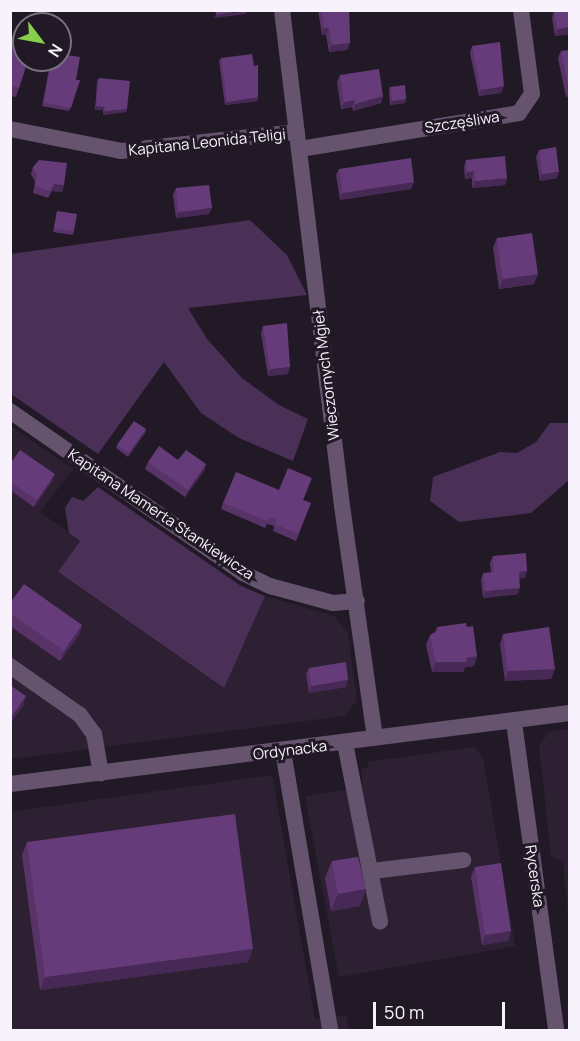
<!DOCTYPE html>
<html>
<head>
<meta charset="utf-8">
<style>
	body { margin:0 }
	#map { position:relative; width:580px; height:1041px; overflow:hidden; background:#221927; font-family:Manrope,sans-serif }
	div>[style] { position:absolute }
	.built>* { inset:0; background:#2d2033 }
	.green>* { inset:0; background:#4a2f56 }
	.minor>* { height:16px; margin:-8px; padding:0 8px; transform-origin:8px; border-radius:8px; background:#66546f }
	.wall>* { inset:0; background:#583368 }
	.shaded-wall>* { inset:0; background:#472955 }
	.building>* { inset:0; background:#663b79 }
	span { translate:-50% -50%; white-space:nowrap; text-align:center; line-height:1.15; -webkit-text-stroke:6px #221927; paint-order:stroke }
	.street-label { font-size:15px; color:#f8f2fc }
	.frame { position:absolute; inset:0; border:12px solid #f8f2fc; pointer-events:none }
	.north { position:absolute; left:12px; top:12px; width:60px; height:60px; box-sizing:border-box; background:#221927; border:2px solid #78707c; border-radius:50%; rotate:122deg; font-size:16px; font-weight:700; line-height:24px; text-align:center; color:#f8f2fc }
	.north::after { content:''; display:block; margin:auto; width:21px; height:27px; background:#85cf4d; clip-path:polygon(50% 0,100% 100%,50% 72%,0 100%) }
	.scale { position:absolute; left:373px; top:1002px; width:132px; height:27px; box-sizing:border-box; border:3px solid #f8f2fc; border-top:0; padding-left:8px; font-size:18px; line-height:21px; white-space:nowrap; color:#f8f2fc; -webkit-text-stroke:4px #221927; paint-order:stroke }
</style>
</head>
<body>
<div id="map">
	<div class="built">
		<div style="clip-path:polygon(11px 426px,73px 469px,40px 512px,80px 540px,58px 573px,223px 688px,265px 596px,334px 616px,348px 632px,357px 701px,344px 716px,11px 759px)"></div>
		<div style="clip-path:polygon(569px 729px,570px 729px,569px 924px,563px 862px,551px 856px,539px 746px,549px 732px)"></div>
		<div style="clip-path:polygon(475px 747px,483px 758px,515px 946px,339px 977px,305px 796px,363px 787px,361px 769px,368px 768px,368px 762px)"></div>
		<div style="clip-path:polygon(272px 775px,315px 1019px,346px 1015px,349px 1030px,11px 1030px,10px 812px)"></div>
	</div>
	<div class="green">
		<div style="clip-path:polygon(250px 220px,287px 255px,307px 295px,188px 308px,207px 339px,242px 378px,279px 405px,308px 419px,293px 461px,239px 438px,201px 413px,164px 362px,98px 454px,11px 394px,11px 254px)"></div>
		<div style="clip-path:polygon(550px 423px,569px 423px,569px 480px,531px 513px,459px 522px,430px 501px,433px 477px,500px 452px,517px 453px,536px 442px)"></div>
		<div style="clip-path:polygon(98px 487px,241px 586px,265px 596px,224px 688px,58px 572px,80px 541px,69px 533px,65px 508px,72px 497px,83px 501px)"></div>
	</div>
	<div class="minor">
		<div style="left:282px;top:10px;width:500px;rotate:83.1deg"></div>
		<div style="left:342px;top:506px;width:234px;rotate:81.9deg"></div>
		<div style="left:10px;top:129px;width:113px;rotate:11.2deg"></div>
		<div style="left:121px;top:151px;width:177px;rotate:-6.2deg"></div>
		<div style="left:300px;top:149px;width:222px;rotate:-9.3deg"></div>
		<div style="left:519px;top:113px;width:23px;rotate:-56deg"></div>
		<div style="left:532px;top:94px;width:85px;rotate:-97.5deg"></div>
		<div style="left:10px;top:411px;width:284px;rotate:34.8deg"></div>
		<div style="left:243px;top:573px;width:30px;rotate:26deg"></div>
		<div style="left:270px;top:586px;width:65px;rotate:15.1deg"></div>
		<div style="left:333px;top:603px;width:24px;rotate:-5deg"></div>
		<div style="left:10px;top:666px;width:85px;rotate:35deg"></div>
		<div style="left:80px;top:715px;width:24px;rotate:54deg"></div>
		<div style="left:94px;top:734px;width:40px;rotate:80deg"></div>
		<div style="left:514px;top:722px;width:311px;rotate:82.2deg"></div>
		<div style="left:345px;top:743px;width:182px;rotate:78.9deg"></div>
		<div style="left:283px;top:751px;width:283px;rotate:80.4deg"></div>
		<div style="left:10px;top:784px;width:564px;rotate:-7.23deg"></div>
		<div style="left:372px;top:871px;width:92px;rotate:-6.9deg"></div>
	</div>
	<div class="wall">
		<div style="clip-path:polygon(318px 10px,349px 10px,350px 43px,347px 50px,329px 52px,326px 35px,322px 35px)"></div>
		<div style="clip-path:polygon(554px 11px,570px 34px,555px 36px,552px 18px)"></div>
		<div style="clip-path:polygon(10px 43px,28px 60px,16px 97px,10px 96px)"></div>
		<div style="clip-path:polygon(472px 46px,501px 93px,479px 96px,470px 53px)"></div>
		<div style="clip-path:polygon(570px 50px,570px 96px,566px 97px,558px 58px,561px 51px)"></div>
		<div style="clip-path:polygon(221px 58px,258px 97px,257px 101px,225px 105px,219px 61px)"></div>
		<div style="clip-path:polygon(55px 60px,60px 60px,76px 80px,80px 80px,69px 111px,42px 106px,50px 64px,51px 61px,55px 62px)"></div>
		<div style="clip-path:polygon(340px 75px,383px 96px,381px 103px,353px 111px,352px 107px,341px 109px,337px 82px)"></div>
		<div style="clip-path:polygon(99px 78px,127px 109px,126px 112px,103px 115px,103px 110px,95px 110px,97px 81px)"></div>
		<div style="clip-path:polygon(390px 87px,406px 99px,405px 103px,390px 105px,389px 90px)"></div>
		<div style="clip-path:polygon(539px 150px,557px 178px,540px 181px,536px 157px)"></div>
		<div style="clip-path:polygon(466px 160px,507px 178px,505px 185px,472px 188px,472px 178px,465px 179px,464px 167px)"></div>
		<div style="clip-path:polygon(33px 167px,64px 185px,62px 192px,52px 191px,48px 198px,33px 193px,35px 181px,31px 174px)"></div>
		<div style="clip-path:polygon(339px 169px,414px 182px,411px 189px,340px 200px,336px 175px)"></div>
		<div style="clip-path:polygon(176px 188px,209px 214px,176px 218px,173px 195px)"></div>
		<div style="clip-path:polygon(57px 211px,74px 231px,73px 235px,53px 232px)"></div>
		<div style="clip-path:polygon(497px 238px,538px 274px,534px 284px,499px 289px,493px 248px)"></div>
		<div style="clip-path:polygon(263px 326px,288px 374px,268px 376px,261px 333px)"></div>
		<div style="clip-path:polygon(146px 429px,145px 433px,128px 457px,116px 448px,117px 445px)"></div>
		<div style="clip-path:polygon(178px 460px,206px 464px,204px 471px,185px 497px,145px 469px,148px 462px)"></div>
		<div style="clip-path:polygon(10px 464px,52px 481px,34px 507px,10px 490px)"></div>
		<div style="clip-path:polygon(303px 500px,311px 503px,296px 541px,273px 531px,274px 526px,267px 524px,265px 528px,221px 509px,223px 503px)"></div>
		<div style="clip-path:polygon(493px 556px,525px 578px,519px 578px,518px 594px,483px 598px,481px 580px,483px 573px,491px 573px,490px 563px)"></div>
		<div style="clip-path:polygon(10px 603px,82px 625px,79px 635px,60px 661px,10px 626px)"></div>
		<div style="clip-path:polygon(437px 627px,467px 627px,477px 656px,474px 666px,465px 667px,463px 672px,432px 672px,426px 645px,430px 635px,435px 632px)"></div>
		<div style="clip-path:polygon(503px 634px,555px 669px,551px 679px,505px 681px,500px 644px)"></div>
		<div style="clip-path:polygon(309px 668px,346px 687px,309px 693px,306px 674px)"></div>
		<div style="clip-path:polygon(27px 842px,248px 962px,40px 990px,22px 855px)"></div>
		<div style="clip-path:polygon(332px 861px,360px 906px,331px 911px,325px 878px)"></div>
		<div style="clip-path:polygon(475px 867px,508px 941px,482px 945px,471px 877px)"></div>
	</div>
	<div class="shaded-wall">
		<div style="clip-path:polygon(247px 11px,246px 14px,214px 18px,216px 15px)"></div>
		<div style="clip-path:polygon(570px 27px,570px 34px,555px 36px,557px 29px)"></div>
		<div style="clip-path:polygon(324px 28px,329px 28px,326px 35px,322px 35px)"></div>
		<div style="clip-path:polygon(350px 43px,347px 50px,329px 52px,332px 45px)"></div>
		<div style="clip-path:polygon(504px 86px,501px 93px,479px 96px,481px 90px)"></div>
		<div style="clip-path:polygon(569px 90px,570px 90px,570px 96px,566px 97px)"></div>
		<div style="clip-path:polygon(383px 96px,381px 103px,353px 111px,355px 104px)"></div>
		<div style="clip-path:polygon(258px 97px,257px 101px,225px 105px,227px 102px)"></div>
		<div style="clip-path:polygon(406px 99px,405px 103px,390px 105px,392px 101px)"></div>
		<div style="clip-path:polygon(355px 100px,352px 107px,341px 109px,344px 102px)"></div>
		<div style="clip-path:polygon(96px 106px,105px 107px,103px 110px,95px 110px)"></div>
		<div style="clip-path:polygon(127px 109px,126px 112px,103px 115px,104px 111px)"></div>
		<div style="clip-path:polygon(474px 171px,472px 178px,465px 179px,467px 172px)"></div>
		<div style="clip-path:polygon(559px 172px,557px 178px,540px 181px,542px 174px)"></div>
		<div style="clip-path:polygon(507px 178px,505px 185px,472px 188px,475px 181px)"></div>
		<div style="clip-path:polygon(414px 182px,411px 189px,340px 200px,342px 193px)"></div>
		<div style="clip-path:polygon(54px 184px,64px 185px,62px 192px,52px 191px,48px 198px)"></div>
		<div style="clip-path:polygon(212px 208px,209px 214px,176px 218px,178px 212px)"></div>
		<div style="clip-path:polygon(538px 274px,534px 284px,499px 289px,503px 279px)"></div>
		<div style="clip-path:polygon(290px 367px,288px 374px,268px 376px,270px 369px)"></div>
		<div style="clip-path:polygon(146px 429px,145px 433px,128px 457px,129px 453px)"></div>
		<div style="clip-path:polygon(206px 464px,204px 471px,185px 497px,188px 490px)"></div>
		<div style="clip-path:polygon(55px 474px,52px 481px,34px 507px,37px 500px)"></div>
		<div style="clip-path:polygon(527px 571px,525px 578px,516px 579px,519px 572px)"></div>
		<div style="clip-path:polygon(520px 588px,518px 594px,483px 598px,485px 591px)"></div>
		<div style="clip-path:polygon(82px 625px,79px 635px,60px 661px,64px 651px)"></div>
		<div style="clip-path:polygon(477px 656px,474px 666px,465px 667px,463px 672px,432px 672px,436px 662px)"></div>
		<div style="clip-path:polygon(555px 669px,551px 679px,505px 681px,508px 671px)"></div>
		<div style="clip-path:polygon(348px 680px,346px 687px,309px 693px,311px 686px)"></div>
		<div style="clip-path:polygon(26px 696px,23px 706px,10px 724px,10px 719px)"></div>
		<div style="clip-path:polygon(366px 889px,360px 906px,331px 911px,338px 894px)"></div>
		<div style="clip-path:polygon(511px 931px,508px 941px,482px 945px,485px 935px)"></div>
		<div style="clip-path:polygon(253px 949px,248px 962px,40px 990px,45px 977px)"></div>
	</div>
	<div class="building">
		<div style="clip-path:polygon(215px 10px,247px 10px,216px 15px)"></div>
		<div style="clip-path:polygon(322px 10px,349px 10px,350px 43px,332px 45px,329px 28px,324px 28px)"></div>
		<div style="clip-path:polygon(559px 10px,570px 10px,570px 27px,557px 29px,554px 11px)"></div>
		<div style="clip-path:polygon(15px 31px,24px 34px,24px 60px,28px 60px,19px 88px,10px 85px,10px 44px)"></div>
		<div style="clip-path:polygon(500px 42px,504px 86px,481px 90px,472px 46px)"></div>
		<div style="clip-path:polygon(570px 50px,570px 90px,569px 90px,561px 51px)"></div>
		<div style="clip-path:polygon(60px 54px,80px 57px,76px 80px,80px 80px,71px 108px,44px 102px,51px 61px,55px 62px,56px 60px,60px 60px)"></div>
		<div style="clip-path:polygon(252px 54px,254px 66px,258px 65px,258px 97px,227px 102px,221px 58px)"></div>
		<div style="clip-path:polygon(379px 69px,383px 96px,355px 104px,355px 100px,344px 102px,340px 75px)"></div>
		<div style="clip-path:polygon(99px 78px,130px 81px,127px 109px,104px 111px,105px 107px,96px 106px)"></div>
		<div style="clip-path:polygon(405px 85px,406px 99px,392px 101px,390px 87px)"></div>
		<div style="clip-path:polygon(556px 147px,559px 172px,542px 174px,539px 150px)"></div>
		<div style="clip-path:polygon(505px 156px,507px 178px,475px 181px,474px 171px,467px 172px,466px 160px)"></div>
		<div style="clip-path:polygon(411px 158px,414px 182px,342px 193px,339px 169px)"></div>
		<div style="clip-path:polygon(39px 160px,67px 163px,64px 185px,54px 184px,50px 191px,35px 186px,37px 174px,33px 167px)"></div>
		<div style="clip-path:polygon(209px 185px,212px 208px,178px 212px,176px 188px)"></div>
		<div style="clip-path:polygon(57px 211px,77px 214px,74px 231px,54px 229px)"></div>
		<div style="clip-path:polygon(532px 233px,538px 274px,503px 279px,497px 238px)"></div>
		<div style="clip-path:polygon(287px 323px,290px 367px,270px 369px,263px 326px)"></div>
		<div style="clip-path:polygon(134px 421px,146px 429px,129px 453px,117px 445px)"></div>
		<div style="clip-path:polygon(159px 446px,178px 460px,186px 450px,206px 464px,188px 490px,148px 462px)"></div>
		<div style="clip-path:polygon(20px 450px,55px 474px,37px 500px,10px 482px,10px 464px)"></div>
		<div style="clip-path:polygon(288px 468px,312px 478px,303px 500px,311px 503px,298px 534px,275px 524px,277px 520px,270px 517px,268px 521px,223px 503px,236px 472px,279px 490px)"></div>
		<div style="clip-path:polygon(526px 553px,527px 571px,519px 572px,520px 588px,485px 591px,483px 573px,494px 572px,493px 556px)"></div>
		<div style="clip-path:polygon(24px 584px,82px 625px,64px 651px,10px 613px,10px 603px)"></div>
		<div style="clip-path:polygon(466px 623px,467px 627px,473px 626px,477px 656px,466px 658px,467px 662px,436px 662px,430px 635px,438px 631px,437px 627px)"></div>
		<div style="clip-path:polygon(549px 627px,555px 669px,508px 671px,503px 634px)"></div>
		<div style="clip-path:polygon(346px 662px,348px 680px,311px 686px,309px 668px)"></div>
		<div style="clip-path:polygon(10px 685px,26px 696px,10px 719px)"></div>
		<div style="clip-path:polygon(235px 814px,253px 949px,45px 977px,27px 842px)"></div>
		<div style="clip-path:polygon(358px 857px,366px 889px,338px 894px,332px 861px)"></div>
		<div style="clip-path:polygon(501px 863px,511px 931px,485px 935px,475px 867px)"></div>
	</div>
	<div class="street-label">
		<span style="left:462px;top:122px;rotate:-9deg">Szczęśliwa</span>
		<span style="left:207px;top:142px;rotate:-6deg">Kapitana Leonida Teligi</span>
		<span style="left:326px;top:375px;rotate:-97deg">Wieczornych Mgieł</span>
		<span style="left:161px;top:514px;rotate:34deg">Kapitana Mamerta Stankiewicza</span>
		<span style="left:290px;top:750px;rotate:-7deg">Ordynacka</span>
		<span style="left:535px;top:876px;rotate:82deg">Rycerska</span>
	</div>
	<div class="frame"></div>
	<div class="north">N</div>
	<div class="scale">50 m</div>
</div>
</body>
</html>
